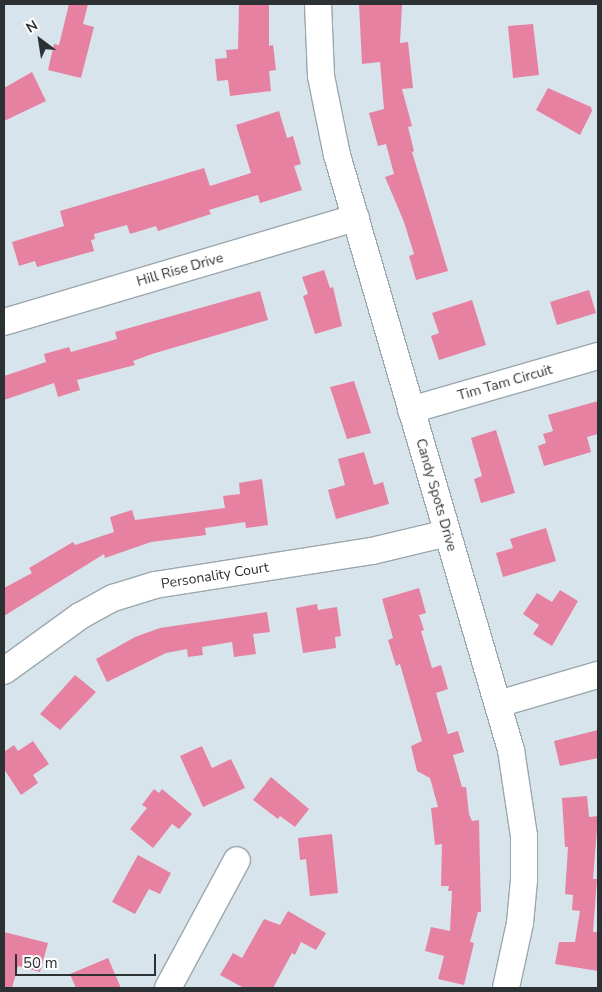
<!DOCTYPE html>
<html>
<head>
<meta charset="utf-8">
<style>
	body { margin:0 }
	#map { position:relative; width:602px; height:992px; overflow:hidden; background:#d8e4eb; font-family:"Nunito Sans",sans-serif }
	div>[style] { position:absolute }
	.building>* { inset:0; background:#e681a2 }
	.roads { filter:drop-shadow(1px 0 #9ba7ae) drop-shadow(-1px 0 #9ba7ae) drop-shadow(0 1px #9ba7ae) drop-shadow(0 -1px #9ba7ae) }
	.minor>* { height:26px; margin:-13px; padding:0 13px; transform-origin:13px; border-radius:13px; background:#fff }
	span { translate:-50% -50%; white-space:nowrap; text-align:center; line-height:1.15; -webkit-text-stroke:4px #fff; paint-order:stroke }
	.street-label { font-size:14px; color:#2c3134 }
	.frame { position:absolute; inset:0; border:5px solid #2c3134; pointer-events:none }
	.north { position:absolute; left:15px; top:15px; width:50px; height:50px; -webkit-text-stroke:4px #fff; paint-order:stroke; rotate:329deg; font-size:14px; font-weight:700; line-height:20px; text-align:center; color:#2c3134 }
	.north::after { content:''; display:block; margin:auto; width:18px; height:22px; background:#2c3134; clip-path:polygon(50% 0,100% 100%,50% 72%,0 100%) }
	.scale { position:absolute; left:15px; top:954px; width:141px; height:22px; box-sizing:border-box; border:2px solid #2c3134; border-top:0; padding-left:6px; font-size:15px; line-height:18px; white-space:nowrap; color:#2c3134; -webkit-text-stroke:4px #fff; paint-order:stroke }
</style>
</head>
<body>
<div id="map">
	<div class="building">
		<div style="clip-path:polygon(69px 4px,88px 4px,83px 24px,94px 27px,81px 78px,48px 70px,54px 44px,59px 45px)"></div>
		<div style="clip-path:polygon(239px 4px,269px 4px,269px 46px,273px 45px,276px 70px,269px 71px,271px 91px,230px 96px,228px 80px,217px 81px,215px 59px,227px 58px,226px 50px,238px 49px)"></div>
		<div style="clip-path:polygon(359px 4px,402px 4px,400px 43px,408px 42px,413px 88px,402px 89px,412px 126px,408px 127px,414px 151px,412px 152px,448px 271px,416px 280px,409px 256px,414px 254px,404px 222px,385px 177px,394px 174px,386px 144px,378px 146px,369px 113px,384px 109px,380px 62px,362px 64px)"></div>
		<div style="clip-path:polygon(533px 24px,539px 75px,513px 78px,508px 26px)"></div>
		<div style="clip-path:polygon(32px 72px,46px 101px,4px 121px,4px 88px)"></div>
		<div style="clip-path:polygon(548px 88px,591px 107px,592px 111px,580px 135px,536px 110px)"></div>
		<div style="clip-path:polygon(279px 111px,287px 138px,293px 136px,301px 164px,294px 166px,302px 190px,260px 203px,258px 195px,209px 210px,211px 214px,158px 231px,156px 226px,130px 234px,127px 225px,94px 234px,95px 239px,91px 240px,94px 251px,37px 267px,35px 261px,19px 266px,12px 242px,64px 226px,60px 211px,204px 168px,210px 186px,251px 173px,236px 125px)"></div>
		<div style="clip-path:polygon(324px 270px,330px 288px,333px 287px,342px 326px,315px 334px,303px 296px,308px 294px,302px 277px)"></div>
		<div style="clip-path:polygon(589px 290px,596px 313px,557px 325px,550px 302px)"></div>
		<div style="clip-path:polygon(260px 291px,268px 320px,152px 354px,133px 361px,135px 365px,77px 380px,80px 390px,58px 397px,54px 383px,4px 400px,4px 376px,46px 362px,44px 354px,69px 347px,71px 352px,117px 339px,115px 332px)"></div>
		<div style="clip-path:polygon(472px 300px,486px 345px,439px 360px,431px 336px,439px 333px,432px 313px)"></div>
		<div style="clip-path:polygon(354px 381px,371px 433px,347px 439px,330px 387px)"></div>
		<div style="clip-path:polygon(598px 401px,598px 434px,587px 437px,591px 452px,544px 466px,538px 446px,546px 443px,543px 434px,553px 431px,548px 415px)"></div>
		<div style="clip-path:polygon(496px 430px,515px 493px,481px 503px,474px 479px,482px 476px,471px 438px)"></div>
		<div style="clip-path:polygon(364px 452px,374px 485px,383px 482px,389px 504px,336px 519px,328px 490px,345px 485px,338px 459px)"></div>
		<div style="clip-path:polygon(262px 479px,268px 525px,246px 528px,245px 522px,205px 528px,206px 535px,151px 542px,105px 558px,104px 554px,4px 616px,4px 588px,32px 573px,29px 568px,73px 542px,75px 545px,114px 532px,110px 517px,132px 510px,135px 520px,225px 508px,223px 496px,240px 494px,239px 483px)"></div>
		<div style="clip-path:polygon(546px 528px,556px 561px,503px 577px,496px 553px,513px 548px,510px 539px)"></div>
		<div style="clip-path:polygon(419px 588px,426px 613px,419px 615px,424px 630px,421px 631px,432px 668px,441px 665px,448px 689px,436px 693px,448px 734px,458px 731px,464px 752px,453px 755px,462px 787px,466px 787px,469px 814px,472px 821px,479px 820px,481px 912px,478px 912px,470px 942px,474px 943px,464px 985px,438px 979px,444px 956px,425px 951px,431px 927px,450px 931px,452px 891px,448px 891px,449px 886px,441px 886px,442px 844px,435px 845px,431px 808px,438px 807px,430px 778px,417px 771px,411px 746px,422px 741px,400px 664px,396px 666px,388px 640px,393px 638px,382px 599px)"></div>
		<div style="clip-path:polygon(560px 590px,578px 601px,552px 646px,533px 634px,539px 625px,523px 614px,537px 593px,552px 602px)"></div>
		<div style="clip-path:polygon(317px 604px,318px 610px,337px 607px,341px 636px,335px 637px,336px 648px,303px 653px,296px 608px)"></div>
		<div style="clip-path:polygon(267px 612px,270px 632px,253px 634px,256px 654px,234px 657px,232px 642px,202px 647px,203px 655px,188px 657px,187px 649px,166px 653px,107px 682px,96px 659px,135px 637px,160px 628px)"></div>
		<div style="clip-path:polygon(75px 675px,96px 692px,60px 730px,40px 714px)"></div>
		<div style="clip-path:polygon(598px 730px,598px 758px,560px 766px,554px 741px)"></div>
		<div style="clip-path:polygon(33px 741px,49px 764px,33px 775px,38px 783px,21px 795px,4px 769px,4px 752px,14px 745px,18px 751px)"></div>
		<div style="clip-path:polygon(202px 746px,212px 768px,231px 759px,245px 788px,203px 807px,180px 756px)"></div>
		<div style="clip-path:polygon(271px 777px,309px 809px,295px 827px,280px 816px,278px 819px,253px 800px)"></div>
		<div style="clip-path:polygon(154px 789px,159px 793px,162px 789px,192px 814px,179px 829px,172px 824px,153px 848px,130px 829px,147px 808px,142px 805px)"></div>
		<div style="clip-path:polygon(587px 796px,589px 817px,598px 816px,593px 879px,597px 879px,593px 932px,598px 932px,598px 971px,555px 964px,559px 942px,575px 942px,580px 911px,572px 910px,573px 895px,565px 894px,568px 847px,565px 847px,562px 798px)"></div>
		<div style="clip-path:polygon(332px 834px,338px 893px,310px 896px,306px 859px,300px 860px,298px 838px)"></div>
		<div style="clip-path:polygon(138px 855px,171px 873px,160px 894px,149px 889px,135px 914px,112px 902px)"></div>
		<div style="clip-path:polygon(288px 911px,326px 933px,316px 950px,301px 942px,295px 955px,292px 953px,273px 988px,244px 988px,220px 975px,233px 953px,242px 958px,264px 919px,280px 925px)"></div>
		<div style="clip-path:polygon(4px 932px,48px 943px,40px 972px,18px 966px,12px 988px,4px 988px)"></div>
		<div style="clip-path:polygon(108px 958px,121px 988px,76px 988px,70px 974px)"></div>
	</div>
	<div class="roads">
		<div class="minor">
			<div style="left:318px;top:4px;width:72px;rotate:87.6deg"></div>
			<div style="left:321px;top:76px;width:81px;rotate:78.6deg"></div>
			<div style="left:337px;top:155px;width:620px;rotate:73.7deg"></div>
			<div style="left:511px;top:750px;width:87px;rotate:81.4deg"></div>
			<div style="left:524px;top:836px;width:44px;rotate:90deg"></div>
			<div style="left:524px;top:880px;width:43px;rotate:95.3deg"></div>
			<div style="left:520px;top:923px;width:66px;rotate:102.2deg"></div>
			<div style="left:4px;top:322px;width:367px;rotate:-16.5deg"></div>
			<div style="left:411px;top:410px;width:195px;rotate:-16.1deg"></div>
			<div style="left:4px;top:671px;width:94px;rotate:-35.9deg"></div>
			<div style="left:80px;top:616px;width:38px;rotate:-29deg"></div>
			<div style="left:113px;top:598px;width:44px;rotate:-17.2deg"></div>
			<div style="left:155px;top:585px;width:220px;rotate:-8.9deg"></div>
			<div style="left:372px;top:551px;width:77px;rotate:-13.5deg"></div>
			<div style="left:498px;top:704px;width:104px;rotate:-16.2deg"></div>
			<div style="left:168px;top:988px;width:145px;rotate:-61.7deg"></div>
		</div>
	</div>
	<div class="street-label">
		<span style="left:180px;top:270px;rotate:-16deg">Hill Rise Drive</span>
		<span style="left:505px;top:383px;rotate:-16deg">Tim Tam Circuit</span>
		<span style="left:436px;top:495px;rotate:74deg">Candy Spots Drive</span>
		<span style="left:215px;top:576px;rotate:-9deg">Personality Court</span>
	</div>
	<div class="frame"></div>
	<div class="north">N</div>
	<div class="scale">50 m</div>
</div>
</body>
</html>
